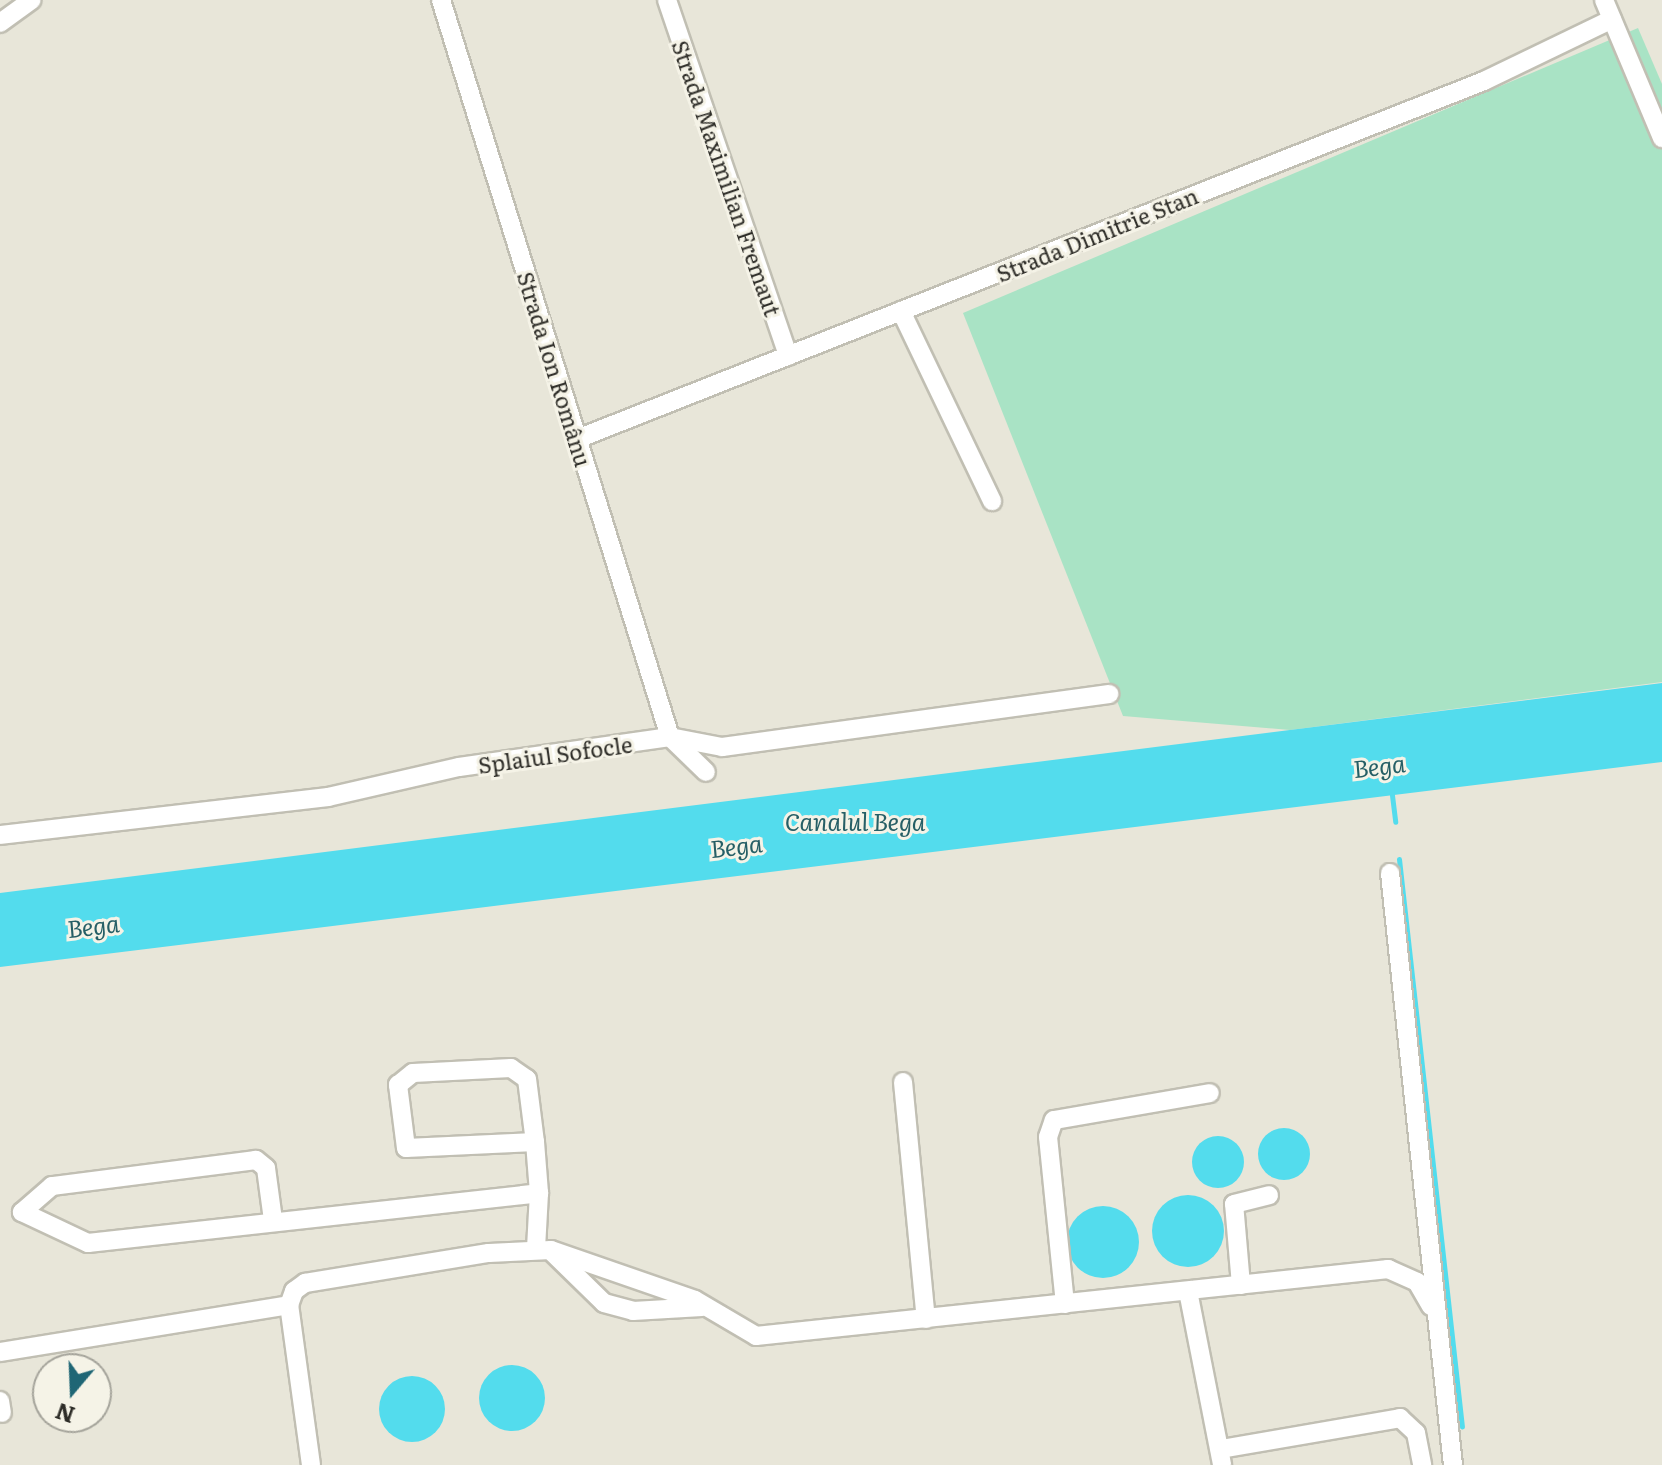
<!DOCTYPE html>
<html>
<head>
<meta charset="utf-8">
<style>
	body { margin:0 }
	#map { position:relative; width:1662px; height:1465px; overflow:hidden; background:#e8e6d9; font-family:Literata,serif }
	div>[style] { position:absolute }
	.green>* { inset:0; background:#a9e3c5 }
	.water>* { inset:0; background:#53dced }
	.round { border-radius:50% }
	.stream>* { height:5px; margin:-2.5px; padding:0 2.5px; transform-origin:2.5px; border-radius:2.5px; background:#53dced }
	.roads { filter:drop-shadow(2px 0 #c1bfb3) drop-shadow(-2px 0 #c1bfb3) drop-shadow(0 2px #c1bfb3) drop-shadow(0 -2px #c1bfb3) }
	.minor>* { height:18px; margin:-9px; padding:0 9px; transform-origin:9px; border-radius:9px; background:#fff }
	span { translate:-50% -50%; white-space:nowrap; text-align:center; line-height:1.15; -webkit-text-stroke:6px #f5f3e7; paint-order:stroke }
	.street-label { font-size:22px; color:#2e2d28 }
	.water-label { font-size:24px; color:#265f66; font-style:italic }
	.north { position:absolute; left:32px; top:1353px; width:80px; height:80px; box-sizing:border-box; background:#f5f3e7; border:2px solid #a5a49b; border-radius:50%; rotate:199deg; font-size:22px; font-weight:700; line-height:32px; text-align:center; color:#2e2d28 }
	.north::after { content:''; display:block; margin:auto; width:28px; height:36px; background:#1f6675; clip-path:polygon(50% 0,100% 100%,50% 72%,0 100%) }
</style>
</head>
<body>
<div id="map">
	<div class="green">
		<div style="clip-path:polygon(1638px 28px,1662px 84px,1662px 682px,1290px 730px,1123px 716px,963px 313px)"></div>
	</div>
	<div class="water">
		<div style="clip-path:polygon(1662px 683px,1662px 762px,0 967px,0 893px)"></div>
		<div class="round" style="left:1258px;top:1128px;width:52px;height:52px"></div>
		<div class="round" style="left:1192px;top:1136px;width:52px;height:52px"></div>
		<div class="round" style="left:1152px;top:1195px;width:72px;height:72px"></div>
		<div class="round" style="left:1067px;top:1206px;width:72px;height:72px"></div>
		<div class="round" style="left:479px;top:1365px;width:66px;height:66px"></div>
		<div class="round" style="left:379px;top:1376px;width:66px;height:66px"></div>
	</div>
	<div class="stream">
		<div style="left:1391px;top:787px;width:35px;rotate:83deg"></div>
		<div style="left:1399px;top:859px;width:571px;rotate:83.67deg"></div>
	</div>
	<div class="roads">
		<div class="minor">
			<div style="left:441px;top:0;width:772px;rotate:72.74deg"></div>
			<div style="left:670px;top:737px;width:50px;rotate:44.2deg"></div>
			<div style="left:667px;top:0;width:376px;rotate:71.2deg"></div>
			<div style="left:1604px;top:0;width:150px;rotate:67.2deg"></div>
			<div style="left:0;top:23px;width:39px;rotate:-36deg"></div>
			<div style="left:901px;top:311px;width:211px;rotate:64.4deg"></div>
			<div style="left:577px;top:439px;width:975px;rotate:-21.54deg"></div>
			<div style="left:1484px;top:81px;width:142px;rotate:-25.8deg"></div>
			<div style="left:0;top:835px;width:330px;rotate:-6.6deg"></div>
			<div style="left:328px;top:797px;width:134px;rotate:-12.9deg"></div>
			<div style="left:459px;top:767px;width:213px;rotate:-8.1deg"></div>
			<div style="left:670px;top:737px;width:53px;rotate:10.9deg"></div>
			<div style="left:722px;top:747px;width:391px;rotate:-7.8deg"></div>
			<div style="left:1390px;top:873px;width:595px;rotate:83.93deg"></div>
			<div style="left:903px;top:1082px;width:238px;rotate:84.5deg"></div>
			<div style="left:535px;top:1142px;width:129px;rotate:177.3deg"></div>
			<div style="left:406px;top:1148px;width:64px;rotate:-97.2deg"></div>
			<div style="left:398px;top:1085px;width:19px;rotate:-39deg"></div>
			<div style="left:413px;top:1073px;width:98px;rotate:-2.9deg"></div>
			<div style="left:511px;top:1068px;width:19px;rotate:35deg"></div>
			<div style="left:527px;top:1079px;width:64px;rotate:82.8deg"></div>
			<div style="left:535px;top:1142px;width:51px;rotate:85.5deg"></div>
			<div style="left:539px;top:1193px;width:56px;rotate:93.1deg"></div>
			<div style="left:273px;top:1220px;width:52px;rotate:-97.7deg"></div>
			<div style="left:266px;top:1168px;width:13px;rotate:-141deg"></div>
			<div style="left:256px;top:1160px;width:206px;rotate:172.7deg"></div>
			<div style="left:52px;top:1186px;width:40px;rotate:139deg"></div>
			<div style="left:22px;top:1212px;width:73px;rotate:25.2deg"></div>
			<div style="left:88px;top:1243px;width:454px;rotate:-6.3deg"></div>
			<div style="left:553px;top:1253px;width:71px;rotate:44.4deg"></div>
			<div style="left:604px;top:1303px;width:30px;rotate:15deg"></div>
			<div style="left:633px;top:1311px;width:69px;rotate:-3.3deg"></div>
			<div style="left:1241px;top:1285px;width:81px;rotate:-94.9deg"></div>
			<div style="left:1234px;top:1204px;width:36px;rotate:-14deg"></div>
			<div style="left:1188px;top:1291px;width:177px;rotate:78.9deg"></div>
			<div style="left:1065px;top:1304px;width:168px;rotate:-95.8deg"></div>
			<div style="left:1048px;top:1137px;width:18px;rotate:-71deg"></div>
			<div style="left:1054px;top:1120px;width:158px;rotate:-9.8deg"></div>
			<div style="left:0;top:1352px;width:293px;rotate:-9.2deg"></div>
			<div style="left:0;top:1401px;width:12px;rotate:81deg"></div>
			<div style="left:1221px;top:1449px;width:182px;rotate:-9.8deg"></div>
			<div style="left:1400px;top:1418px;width:22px;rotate:43deg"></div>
			<div style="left:1416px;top:1433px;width:33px;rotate:79deg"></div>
			<div style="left:311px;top:1465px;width:162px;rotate:-97.8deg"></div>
			<div style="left:289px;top:1305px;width:15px;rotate:-70deg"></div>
			<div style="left:294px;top:1291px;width:14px;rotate:-36deg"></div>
			<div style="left:305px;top:1283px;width:186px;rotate:-9.3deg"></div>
			<div style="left:489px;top:1253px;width:62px;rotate:-2.8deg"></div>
			<div style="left:551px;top:1250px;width:152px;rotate:19.1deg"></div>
			<div style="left:695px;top:1300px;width:71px;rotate:30.5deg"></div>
			<div style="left:756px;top:1336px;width:636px;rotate:-6.05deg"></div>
			<div style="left:1388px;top:1269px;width:32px;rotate:24deg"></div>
			<div style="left:1417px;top:1282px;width:28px;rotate:60deg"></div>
		</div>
	</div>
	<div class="street-label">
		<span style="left:727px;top:178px;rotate:71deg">Strada Maximilian Fremaut</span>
		<span style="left:1097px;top:234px;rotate:-22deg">Strada Dimitrie Stan</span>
		<span style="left:555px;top:369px;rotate:73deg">Strada Ion Românu</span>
		<span style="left:555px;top:754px;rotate:-8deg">Splaiul Sofocle</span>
	</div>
	<div class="water-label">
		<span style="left:1379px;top:765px;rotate:-7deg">Bega</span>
		<span style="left:855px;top:821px">Canalul Bega</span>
		<span style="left:736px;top:845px;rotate:-7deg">Bega</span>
		<span style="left:93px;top:925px;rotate:-7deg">Bega</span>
	</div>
	<div class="north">N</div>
</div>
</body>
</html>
